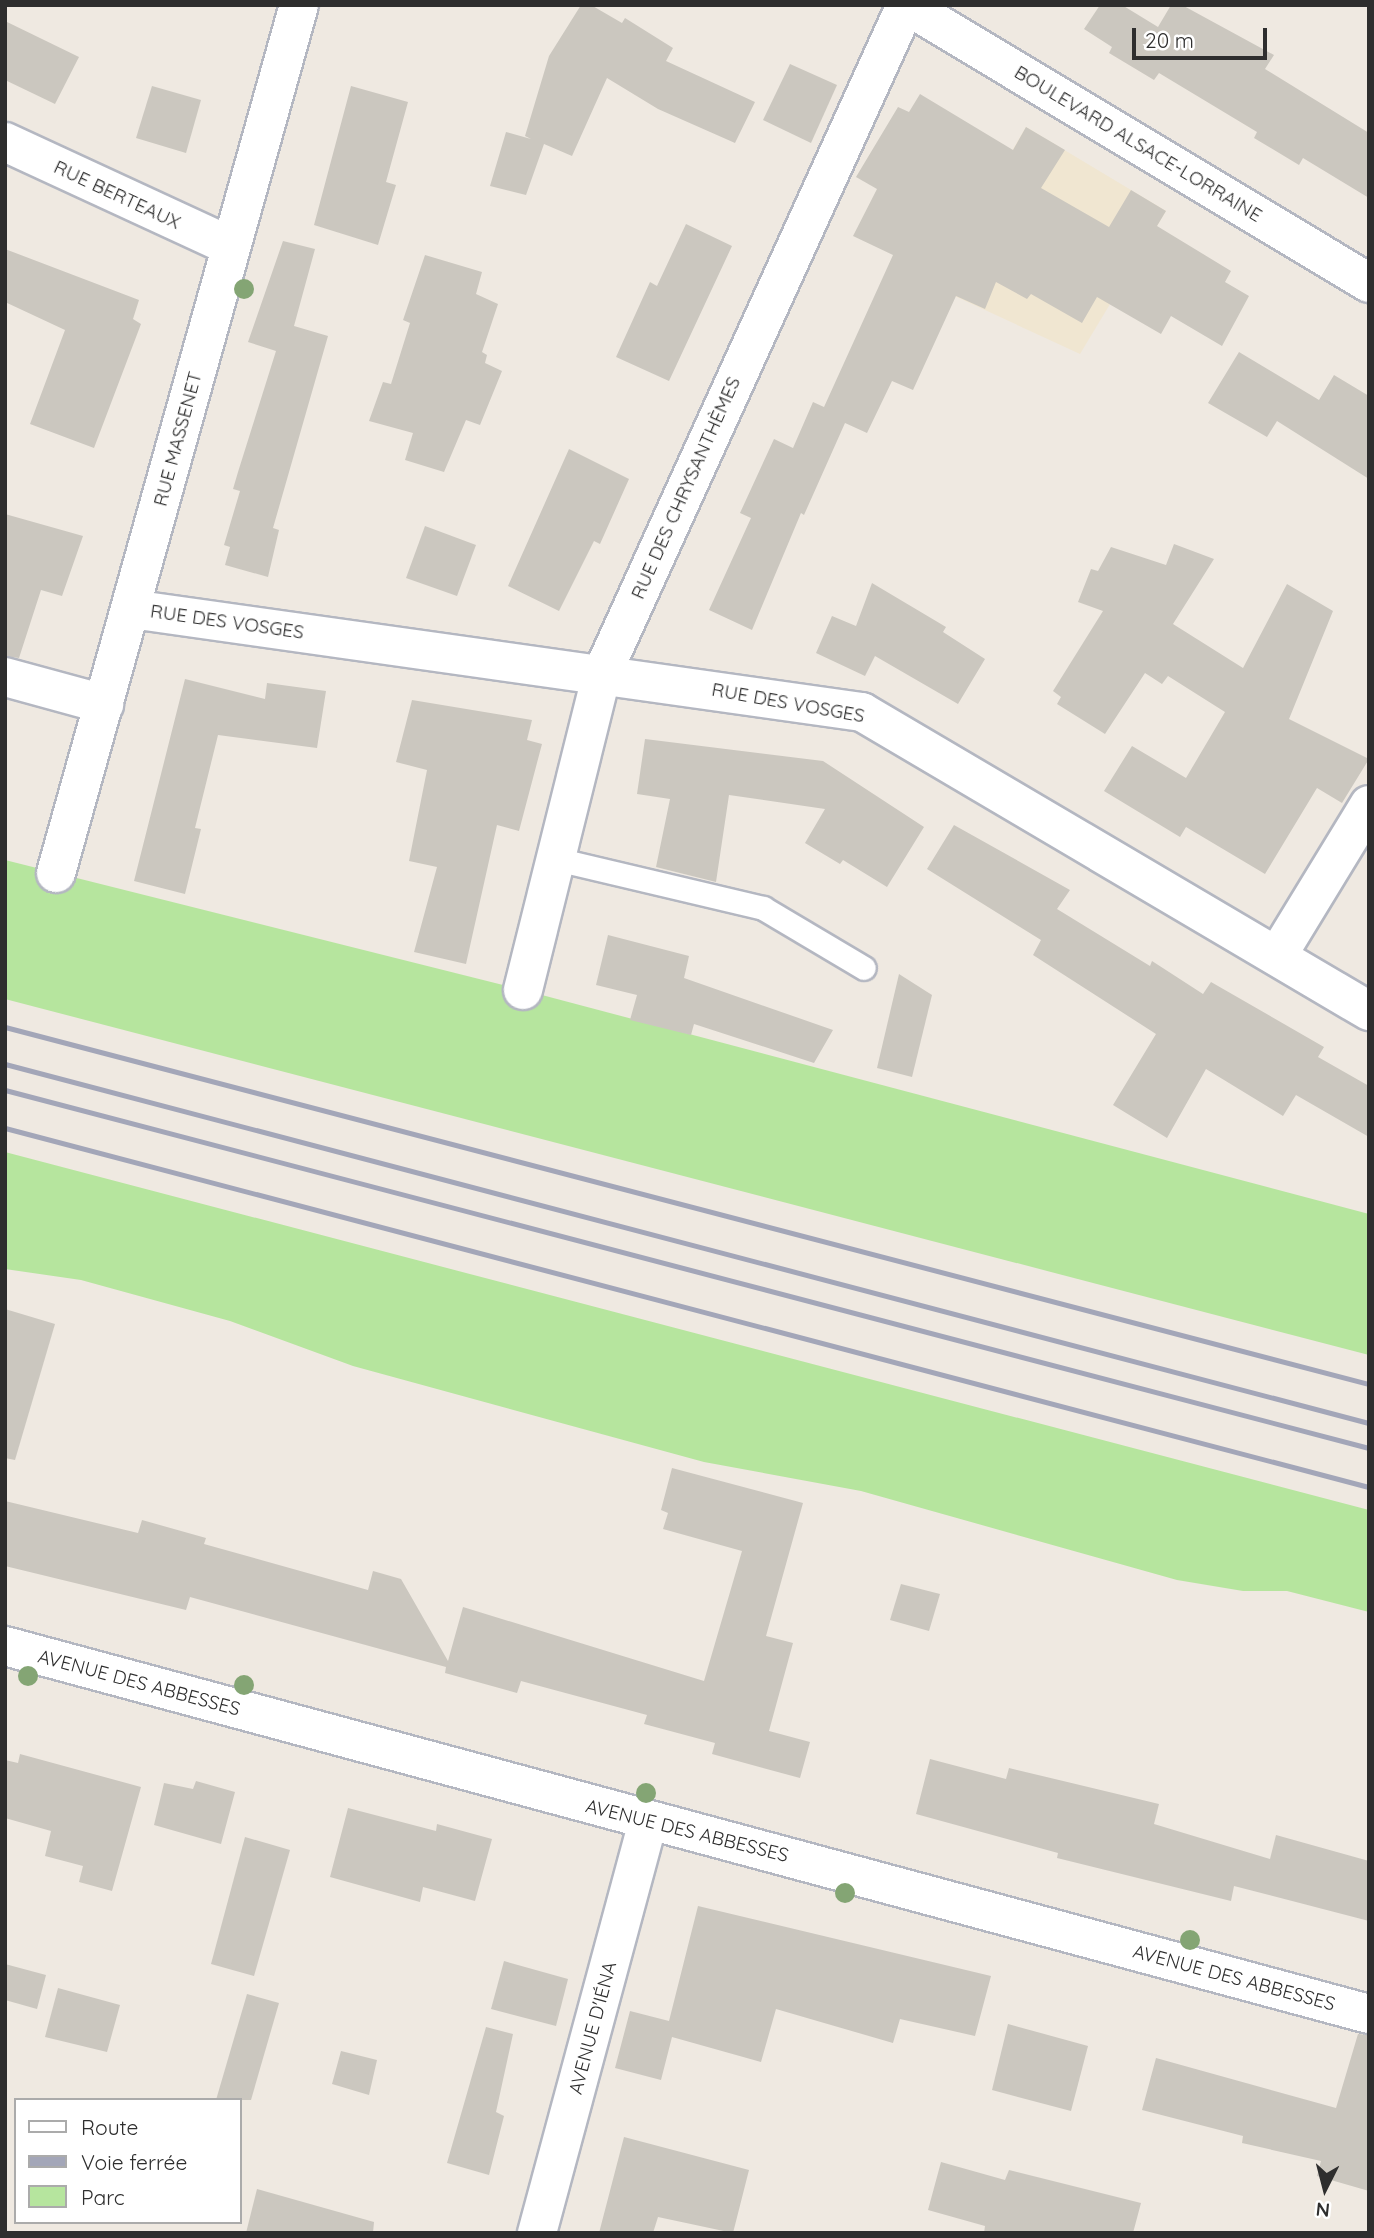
<!DOCTYPE html>
<html>
<head>
<meta charset="utf-8">
<style>
	body { margin:0 }
	#map { position:relative; width:1374px; height:2238px; overflow:hidden; background:#efe9e1; font-family:Quicksand,sans-serif }
	div>[style] { position:absolute }
	.education>* { inset:0; background:#f0e6d1 }
	.green>* { inset:0; background:#b6e59e }
	.building>* { inset:0; background:#cbc7bf }
	.roads { filter:drop-shadow(2px 0 #b4b7c1) drop-shadow(-2px 0 #b4b7c1) drop-shadow(0 2px #b4b7c1) drop-shadow(0 -2px #b4b7c1) }
	.service>* { height:23px; margin:-11.5px; padding:0 11.5px; transform-origin:11.5px; border-radius:11.5px; background:#fff }
	.minor>* { height:38px; margin:-19px; padding:0 19px; transform-origin:19px; border-radius:19px; background:#fff }
	.rail>* { height:5px; margin:-2.5px; padding:0 2.5px; transform-origin:2.5px; border-radius:2.5px; background:#a3a6b8 }
	.trees>* { width:20px; height:20px; margin:-10px; border-radius:50%; background:#84a574 }
	span { translate:-50% -50%; white-space:nowrap; text-align:center; line-height:1.15; -webkit-text-stroke:7px #fff; paint-order:stroke }
	.street-label { font-size:19px; color:#2e2e2e }
	.frame { position:absolute; inset:0; border:7px solid #2e2e2e; pointer-events:none }
	.legend { position:absolute; left:14px; top:2098px; width:228px; height:126px; box-sizing:border-box; background:#fff; border:2px solid #ababab; margin:0; padding:9px 12px; list-style:none; font-size:21px; color:#2e2e2e }
	.legend li { display:flex; align-items:center; gap:14px; height:35px }
	.legend b { width:35px; border:2px solid #ababab }
	.north { position:absolute; left:1290px; top:2154px; width:70px; height:70px; -webkit-text-stroke:5px #fff; paint-order:stroke; rotate:186deg; font-size:19px; font-weight:700; line-height:28px; text-align:center; color:#2e2e2e }
	.north::after { content:''; display:block; margin:auto; width:24px; height:32px; background:#2e2e2e; clip-path:polygon(50% 0,100% 100%,50% 72%,0 100%) }
	.scale { position:absolute; left:1132px; top:28px; width:135px; height:32px; box-sizing:border-box; border:4px solid #2e2e2e; border-top:0; padding-left:9px; font-size:21px; line-height:24px; white-space:nowrap; color:#2e2e2e; -webkit-text-stroke:5px #fff; paint-order:stroke }
</style>
</head>
<body>
<div id="map">
	<div class="education">
		<div style="clip-path:polygon(1026px 127px,1166px 211px,1080px 354px,933px 286px)"></div>
	</div>
	<div class="green">
		<div style="clip-path:polygon(5px 860px,523px 990px,1369px 1214px,1369px 1355px,5px 999px)"></div>
		<div style="clip-path:polygon(5px 1152px,1369px 1510px,1369px 1612px,1287px 1591px,1243px 1591px,1177px 1580px,861px 1491px,704px 1462px,353px 1366px,230px 1321px,81px 1280px,5px 1269px)"></div>
	</div>
	<div class="building">
		<div style="clip-path:polygon(581px 5px,591px 5px,622px 23px,625px 18px,673px 48px,666px 61px,755px 102px,735px 143px,658px 109px,607px 78px,572px 156px,544px 144px,526px 195px,490px 186px,506px 132px,531px 139px,525px 136px,549px 56px)"></div>
		<div style="clip-path:polygon(1100px 5px,1122px 5px,1158px 27px,1171px 5px,1182px 5px,1274px 55px,1265px 69px,1369px 133px,1369px 198px,1303px 158px,1299px 165px,1254px 138px,1257px 132px,1159px 73px,1154px 80px,1109px 53px,1112px 47px,1084px 29px)"></div>
		<div style="clip-path:polygon(5px 21px,79px 57px,55px 104px,5px 80px)"></div>
		<div style="clip-path:polygon(790px 64px,837px 85px,811px 143px,763px 120px)"></div>
		<div style="clip-path:polygon(152px 86px,201px 100px,186px 153px,136px 138px)"></div>
		<div style="clip-path:polygon(351px 86px,408px 102px,386px 182px,396px 185px,378px 245px,314px 225px)"></div>
		<div style="clip-path:polygon(920px 94px,1013px 150px,1026px 127px,1065px 150px,1041px 188px,1109px 227px,1131px 190px,1166px 211px,1157px 226px,1231px 271px,1225px 282px,1249px 296px,1222px 346px,1171px 316px,1161px 334px,1097px 297px,1082px 323px,1031px 294px,1027px 299px,996px 282px,985px 309px,956px 296px,913px 390px,892px 381px,867px 433px,845px 423px,804px 515px,801px 513px,752px 630px,709px 610px,751px 518px,740px 513px,774px 439px,793px 448px,813px 402px,824px 407px,893px 255px,853px 236px,877px 189px,856px 177px,898px 107px,909px 112px)"></div>
		<div style="clip-path:polygon(686px 224px,732px 246px,669px 381px,616px 357px,650px 282px,657px 286px)"></div>
		<div style="clip-path:polygon(283px 241px,315px 249px,294px 326px,328px 336px,273px 528px,279px 530px,268px 577px,225px 565px,230px 547px,224px 545px,240px 491px,233px 489px,238px 472px,276px 351px,248px 342px)"></div>
		<div style="clip-path:polygon(5px 249px,139px 300px,133px 319px,141px 324px,94px 448px,30px 424px,65px 330px,5px 302px)"></div>
		<div style="clip-path:polygon(425px 255px,482px 272px,476px 294px,498px 304px,482px 352px,487px 355px,485px 363px,502px 371px,480px 425px,466px 420px,444px 472px,405px 460px,413px 433px,369px 421px,383px 382px,391px 384px,410px 323px,403px 320px)"></div>
		<div style="clip-path:polygon(1239px 352px,1319px 400px,1334px 375px,1369px 396px,1369px 479px,1277px 421px,1267px 437px,1208px 403px)"></div>
		<div style="clip-path:polygon(569px 449px,629px 479px,600px 544px,594px 541px,559px 611px,508px 586px)"></div>
		<div style="clip-path:polygon(5px 514px,83px 536px,62px 596px,41px 590px,19px 658px,5px 656px)"></div>
		<div style="clip-path:polygon(425px 526px,476px 545px,457px 596px,406px 578px)"></div>
		<div style="clip-path:polygon(1174px 544px,1214px 559px,1173px 624px,1243px 668px,1287px 584px,1333px 611px,1289px 719px,1369px 759px,1342px 803px,1317px 788px,1265px 874px,1186px 827px,1180px 837px,1104px 791px,1132px 746px,1186px 778px,1225px 712px,1168px 676px,1162px 684px,1145px 673px,1105px 734px,1057px 704px,1061px 697px,1053px 691px,1103px 611px,1078px 602px,1091px 569px,1098px 571px,1111px 547px,1166px 565px)"></div>
		<div style="clip-path:polygon(872px 583px,946px 627px,943px 632px,985px 659px,958px 704px,875px 656px,865px 676px,816px 653px,832px 616px,856px 626px)"></div>
		<div style="clip-path:polygon(185px 679px,265px 699px,267px 683px,326px 691px,317px 748px,218px 735px,195px 828px,201px 829px,185px 894px,134px 881px)"></div>
		<div style="clip-path:polygon(412px 700px,532px 720px,527px 740px,542px 744px,519px 831px,497px 825px,466px 964px,414px 952px,437px 867px,409px 861px,427px 770px,396px 762px)"></div>
		<div style="clip-path:polygon(645px 739px,823px 761px,924px 827px,887px 887px,843px 860px,840px 864px,805px 843px,825px 809px,729px 795px,716px 882px,656px 867px,670px 799px,637px 794px)"></div>
		<div style="clip-path:polygon(954px 825px,1070px 890px,1057px 909px,1150px 966px,1152px 961px,1203px 994px,1211px 982px,1324px 1047px,1318px 1057px,1369px 1086px,1369px 1137px,1296px 1095px,1283px 1116px,1206px 1069px,1167px 1138px,1113px 1105px,1156px 1034px,1033px 955px,1041px 940px,927px 869px)"></div>
		<div style="clip-path:polygon(608px 935px,689px 956px,684px 978px,833px 1030px,814px 1063px,694px 1024px,691px 1035px,630px 1020px,637px 995px,596px 985px)"></div>
		<div style="clip-path:polygon(899px 974px,932px 995px,912px 1077px,877px 1068px)"></div>
		<div style="clip-path:polygon(5px 1309px,55px 1324px,15px 1460px,5px 1458px)"></div>
		<div style="clip-path:polygon(672px 1468px,803px 1503px,766px 1636px,793px 1643px,769px 1731px,810px 1742px,800px 1778px,712px 1754px,715px 1743px,644px 1724px,647px 1715px,521px 1681px,517px 1693px,445px 1673px,446px 1667px,190px 1597px,186px 1610px,5px 1566px,5px 1501px,138px 1533px,142px 1520px,206px 1538px,204px 1544px,368px 1590px,373px 1571px,401px 1579px,448px 1661px,463px 1607px,704px 1681px,742px 1551px,663px 1529px,668px 1513px,661px 1510px)"></div>
		<div style="clip-path:polygon(901px 1584px,940px 1594px,929px 1631px,890px 1620px)"></div>
		<div style="clip-path:polygon(20px 1754px,141px 1787px,112px 1891px,79px 1882px,83px 1866px,45px 1856px,51px 1831px,5px 1818px,5px 1760px,18px 1763px)"></div>
		<div style="clip-path:polygon(930px 1759px,1006px 1779px,1009px 1768px,1159px 1804px,1154px 1824px,1270px 1859px,1276px 1835px,1369px 1861px,1369px 1921px,1234px 1886px,1231px 1901px,1057px 1858px,1058px 1853px,916px 1814px)"></div>
		<div style="clip-path:polygon(196px 1781px,235px 1792px,221px 1844px,154px 1825px,164px 1783px,193px 1789px)"></div>
		<div style="clip-path:polygon(348px 1808px,436px 1831px,437px 1824px,492px 1839px,475px 1901px,423px 1887px,420px 1902px,330px 1877px)"></div>
		<div style="clip-path:polygon(245px 1837px,290px 1850px,254px 1976px,211px 1964px)"></div>
		<div style="clip-path:polygon(698px 1906px,991px 1976px,975px 2036px,900px 2019px,893px 2043px,776px 2009px,761px 2062px,672px 2037px,661px 2080px,615px 2068px,630px 2011px,669px 2021px)"></div>
		<div style="clip-path:polygon(504px 1961px,568px 1979px,556px 2026px,491px 2009px)"></div>
		<div style="clip-path:polygon(5px 1964px,46px 1975px,37px 2009px,5px 2000px)"></div>
		<div style="clip-path:polygon(58px 1988px,120px 2005px,107px 2052px,45px 2037px)"></div>
		<div style="clip-path:polygon(247px 1994px,279px 2003px,251px 2100px,216px 2100px)"></div>
		<div style="clip-path:polygon(1008px 2024px,1088px 2046px,1071px 2111px,992px 2090px)"></div>
		<div style="clip-path:polygon(486px 2027px,513px 2034px,496px 2112px,504px 2116px,489px 2175px,447px 2163px)"></div>
		<div style="clip-path:polygon(1358px 2034px,1369px 2035px,1369px 2191px,1317px 2176px,1321px 2161px,1242px 2143px,1243px 2136px,1142px 2110px,1156px 2058px,1336px 2108px)"></div>
		<div style="clip-path:polygon(341px 2051px,377px 2060px,369px 2095px,332px 2084px)"></div>
		<div style="clip-path:polygon(624px 2137px,749px 2170px,733px 2233px,658px 2217px,653px 2233px,599px 2233px)"></div>
		<div style="clip-path:polygon(941px 2162px,1005px 2180px,1009px 2170px,1141px 2203px,1133px 2233px,984px 2233px,985px 2226px,928px 2210px)"></div>
		<div style="clip-path:polygon(257px 2189px,374px 2222px,373px 2233px,246px 2233px)"></div>
	</div>
	<div class="roads">
		<div class="service">
			<div style="left:556px;top:859px;width:213px;rotate:13.3deg"></div>
			<div style="left:763px;top:908px;width:117px;rotate:30.7deg"></div>
		</div>
		<div class="minor">
			<div style="left:906px;top:5px;width:540px;rotate:30.98deg"></div>
			<div style="left:5px;top:142px;width:248px;rotate:24.8deg"></div>
			<div style="left:131px;top:609px;width:738px;rotate:8.02deg"></div>
			<div style="left:862px;top:712px;width:589px;rotate:30.53deg"></div>
			<div style="left:5px;top:677px;width:103px;rotate:15.3deg"></div>
			<div style="left:56px;top:873px;width:901px;rotate:-74.36deg"></div>
			<div style="left:1277px;top:956px;width:177px;rotate:-58.6deg"></div>
			<div style="left:523px;top:990px;width:326px;rotate:-76deg"></div>
			<div style="left:602px;top:674px;width:735px;rotate:-65.56deg"></div>
			<div style="left:5px;top:1646px;width:1413px;rotate:15.1deg"></div>
			<div style="left:537px;top:2233px;width:425px;rotate:-74.9deg"></div>
		</div>
	</div>
	<div class="rail">
		<div style="left:5px;top:1027px;width:1410px;rotate:14.67deg"></div>
		<div style="left:5px;top:1064px;width:1410px;rotate:14.75deg"></div>
		<div style="left:5px;top:1090px;width:1410px;rotate:14.71deg"></div>
		<div style="left:5px;top:1128px;width:1410px;rotate:14.75deg"></div>
	</div>
	<div class="trees">
		<div style="left:244px;top:289px"></div>
		<div style="left:28px;top:1676px"></div>
		<div style="left:244px;top:1685px"></div>
		<div style="left:646px;top:1793px"></div>
		<div style="left:845px;top:1893px"></div>
		<div style="left:1190px;top:1940px"></div>
	</div>
	<div class="street-label">
		<span style="left:1138px;top:144px;rotate:31deg">BOULEVARD ALSACE-LORRAINE</span>
		<span style="left:117px;top:195px;rotate:25deg">RUE BERTEAUX</span>
		<span style="left:178px;top:439px;rotate:-75deg">RUE MASSENET</span>
		<span style="left:686px;top:488px;rotate:-66deg">RUE DES CHRYSANTHÈMES</span>
		<span style="left:227px;top:622px;rotate:8deg">RUE DES VOSGES</span>
		<span style="left:788px;top:703px;rotate:10deg">RUE DES VOSGES</span>
		<span style="left:139px;top:1683px;rotate:15deg">AVENUE DES ABBESSES</span>
		<span style="left:687px;top:1831px;rotate:14deg">AVENUE DES ABBESSES</span>
		<span style="left:1234px;top:1978px;rotate:15deg">AVENUE DES ABBESSES</span>
		<span style="left:593px;top:2028px;rotate:-75deg">AVENUE D'IÉNA</span>
	</div>
	<div class="frame"></div>
	<ul class="legend">
	<li><b style="height:9px;background:#fff"></b>Route</li>
	<li><b style="height:9px;background:#a3a6b8"></b>Voie ferrée</li>
	<li><b style="height:19px;background:#b6e59e"></b>Parc</li>
	</ul>
	<div class="north">N</div>
	<div class="scale">20 m</div>
</div>
</body>
</html>
